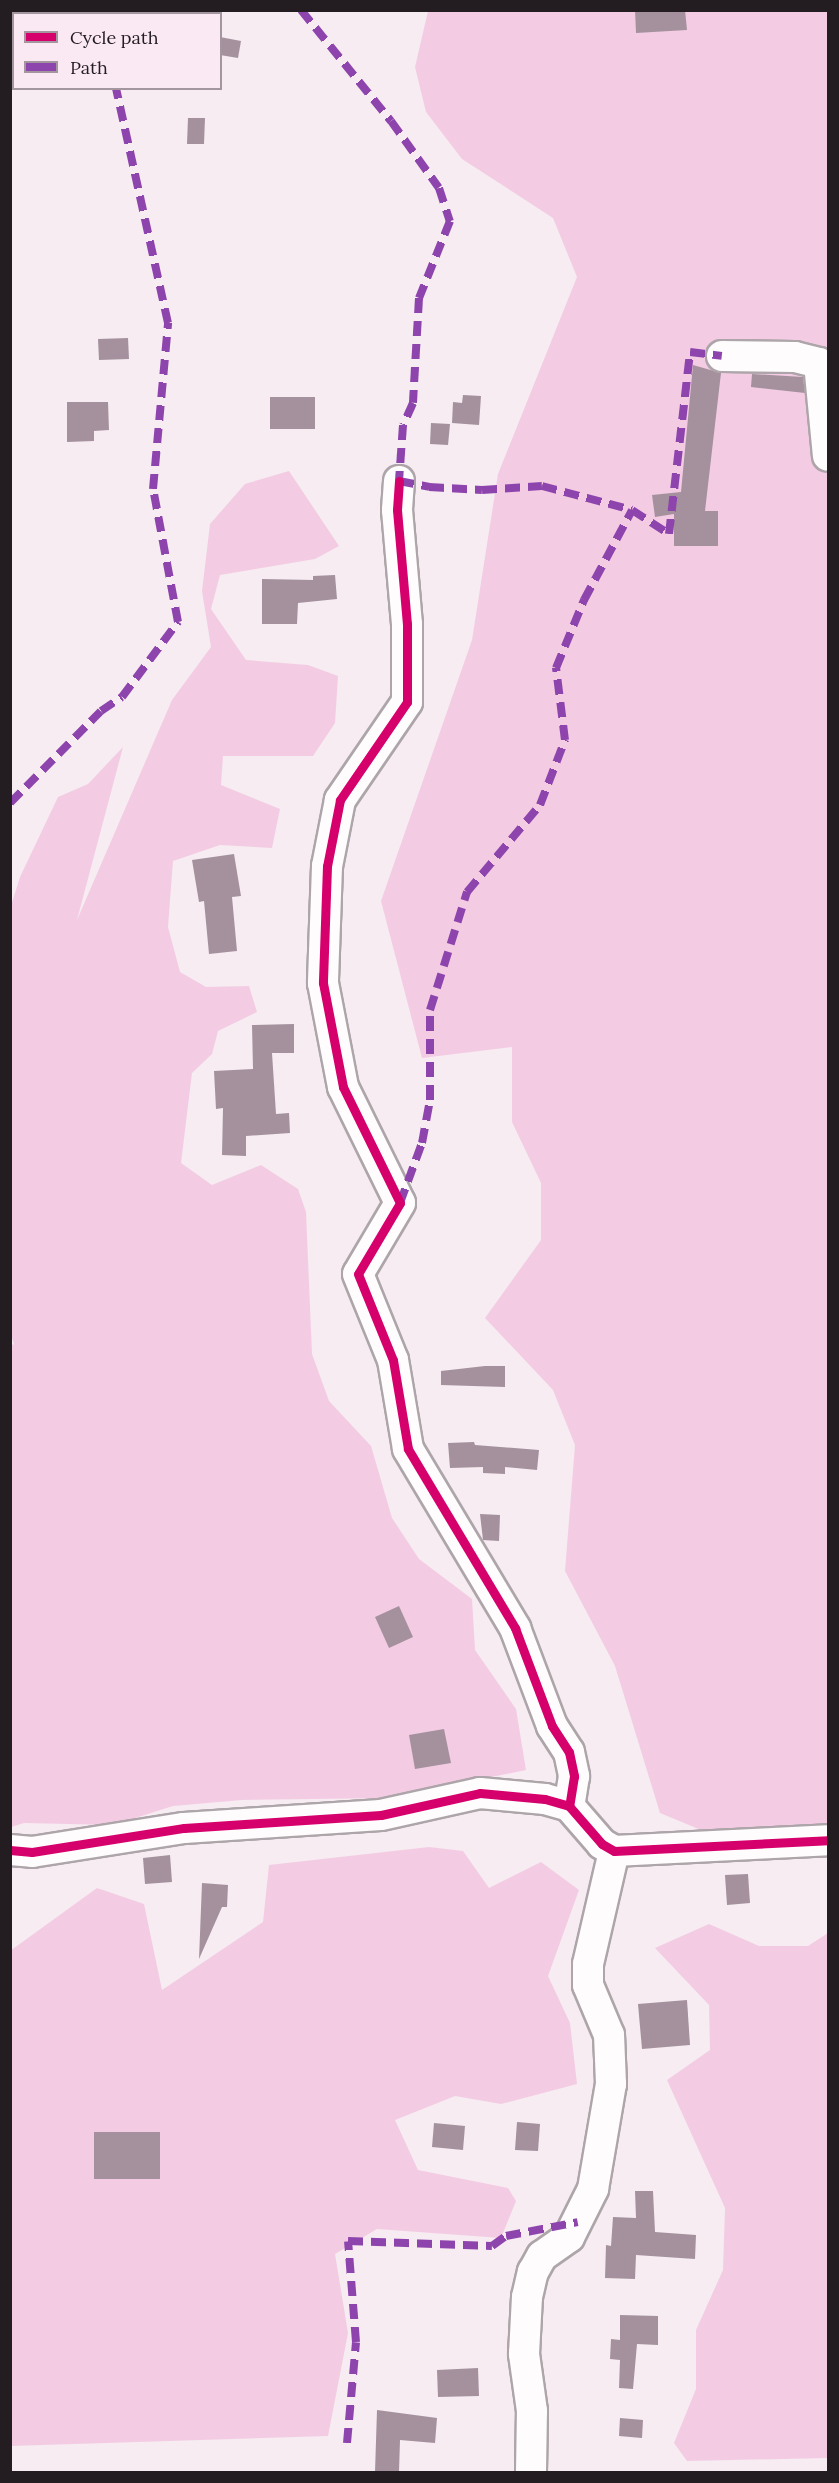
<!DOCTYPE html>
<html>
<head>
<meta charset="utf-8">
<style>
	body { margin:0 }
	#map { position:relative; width:839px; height:2483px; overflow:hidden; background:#f6ecf1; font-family:Lora,serif }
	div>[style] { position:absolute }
	.green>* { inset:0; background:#f3cce4 }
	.building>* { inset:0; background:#a4919d }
	.roads { filter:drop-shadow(2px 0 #ada5a9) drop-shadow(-2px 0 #ada5a9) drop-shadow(0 2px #ada5a9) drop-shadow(0 -2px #ada5a9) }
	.minor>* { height:30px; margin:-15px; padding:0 15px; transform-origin:15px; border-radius:15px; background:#fefcfd }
	.quiet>* { height:8px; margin-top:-4px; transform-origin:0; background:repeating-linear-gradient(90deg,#8e44ad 0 15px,transparent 0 23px) }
	.cycleway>* { height:9px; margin:-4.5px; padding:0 4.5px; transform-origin:4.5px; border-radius:4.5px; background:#d6006c }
	span { translate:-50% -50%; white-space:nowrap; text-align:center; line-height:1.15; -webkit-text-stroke:6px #fae8f2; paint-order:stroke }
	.frame { position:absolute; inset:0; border:12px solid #231c20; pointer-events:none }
	.legend { position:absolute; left:12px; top:12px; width:210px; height:78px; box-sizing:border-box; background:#fae8f2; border:2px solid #a4969e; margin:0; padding:8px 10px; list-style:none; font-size:18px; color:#231c20 }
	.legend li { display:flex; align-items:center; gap:12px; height:30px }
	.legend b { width:30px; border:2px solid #a4969e }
</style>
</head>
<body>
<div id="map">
	<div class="green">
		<div style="clip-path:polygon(428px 11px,828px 11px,828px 1836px,730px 1842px,660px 1813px,615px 1666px,565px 1571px,575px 1445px,553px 1390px,485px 1318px,541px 1240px,541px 1183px,512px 1122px,512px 1047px,422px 1058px,381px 901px,472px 640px,498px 474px,577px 277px,553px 218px,462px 159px,426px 112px,415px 67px)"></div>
		<div style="clip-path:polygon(289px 471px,339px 546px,315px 559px,220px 575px,211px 609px,246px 660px,308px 665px,338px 676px,335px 723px,313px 756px,223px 756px,221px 785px,280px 809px,272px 848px,220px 845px,173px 861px,168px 927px,180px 972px,206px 987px,249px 986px,257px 1012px,218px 1031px,212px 1054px,192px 1073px,181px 1163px,212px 1185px,261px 1165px,298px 1189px,306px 1212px,312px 1354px,329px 1401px,371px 1446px,392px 1518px,419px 1559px,472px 1599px,475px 1650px,516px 1709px,526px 1770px,387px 1798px,242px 1800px,173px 1806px,113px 1825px,24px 1823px,11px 1827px,10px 1346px,14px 1344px,10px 1332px,10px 909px,20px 877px,58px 797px,88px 784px,123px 747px,77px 920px,172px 700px,211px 647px,202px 591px,210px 524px,245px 484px)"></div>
		<div style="clip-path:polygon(429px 1847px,463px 1851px,489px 1888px,541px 1862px,579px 1890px,548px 1976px,570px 2023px,577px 2084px,501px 2104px,455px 2096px,395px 2120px,418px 2170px,508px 2188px,516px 2201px,501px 2238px,377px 2229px,335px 2254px,348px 2333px,328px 2436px,11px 2446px,10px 1951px,97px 1888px,144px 1904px,162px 1990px,263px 1922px,269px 1865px)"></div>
		<div style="clip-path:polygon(709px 1924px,759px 1946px,808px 1946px,828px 1933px,828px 2458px,687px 2461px,674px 2443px,696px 2389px,696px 2330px,723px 2270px,725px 2208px,667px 2080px,710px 2050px,709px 2005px,655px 1948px)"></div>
	</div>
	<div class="building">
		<div style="clip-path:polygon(635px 10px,685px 10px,687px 30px,636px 33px)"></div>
		<div style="clip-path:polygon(220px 37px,241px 41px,238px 58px,220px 55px)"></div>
		<div style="clip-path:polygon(188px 118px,205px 118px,204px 144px,187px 144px)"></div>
		<div style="clip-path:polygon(128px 338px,129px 359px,99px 360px,98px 339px)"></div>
		<div style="clip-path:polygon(693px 365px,721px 373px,705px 511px,718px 511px,718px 546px,674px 546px,674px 514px,655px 517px,652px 495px,681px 492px)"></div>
		<div style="clip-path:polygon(752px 374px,803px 377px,805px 393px,751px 387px)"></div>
		<div style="clip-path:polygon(463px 395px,481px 396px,479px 425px,452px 423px,453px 402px,462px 403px)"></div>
		<div style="clip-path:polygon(270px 397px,315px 397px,315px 429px,270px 429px)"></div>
		<div style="clip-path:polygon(67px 402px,108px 402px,109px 430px,94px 431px,94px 441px,67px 442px)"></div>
		<div style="clip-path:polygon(431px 423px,450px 424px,448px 445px,430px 444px)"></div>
		<div style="clip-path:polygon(335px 575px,337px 599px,298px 603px,297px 624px,262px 624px,262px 579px,313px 580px,313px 576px)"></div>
		<div style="clip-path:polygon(234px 854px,241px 896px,232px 897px,237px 951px,209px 954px,204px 901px,199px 902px,192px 860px)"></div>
		<div style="clip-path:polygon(294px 1024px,294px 1053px,272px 1053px,276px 1114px,289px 1113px,290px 1133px,246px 1136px,246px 1156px,222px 1155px,223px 1108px,216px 1109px,214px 1071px,253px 1069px,252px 1025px)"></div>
		<div style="clip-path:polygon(485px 1366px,505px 1366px,505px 1387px,441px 1385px,441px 1371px)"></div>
		<div style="clip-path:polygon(474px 1442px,475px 1445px,539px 1450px,537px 1470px,505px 1467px,505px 1474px,483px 1473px,483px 1467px,450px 1468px,448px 1443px)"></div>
		<div style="clip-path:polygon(480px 1514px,500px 1515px,499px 1541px,483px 1540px)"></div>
		<div style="clip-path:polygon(399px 1606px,413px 1637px,389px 1648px,375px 1617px)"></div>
		<div style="clip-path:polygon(444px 1729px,451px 1763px,415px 1769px,409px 1735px)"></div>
		<div style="clip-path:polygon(170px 1855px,172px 1882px,145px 1884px,143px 1858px)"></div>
		<div style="clip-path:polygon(748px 1874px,750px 1903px,727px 1905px,725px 1875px)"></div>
		<div style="clip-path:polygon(202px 1883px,228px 1885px,227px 1907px,222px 1907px,199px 1959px)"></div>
		<div style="clip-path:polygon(687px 2000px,690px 2045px,642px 2049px,638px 2004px)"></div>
		<div style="clip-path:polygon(517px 2122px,540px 2124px,538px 2151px,515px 2150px)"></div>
		<div style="clip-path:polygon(434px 2123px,465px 2126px,463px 2150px,432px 2147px)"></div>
		<div style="clip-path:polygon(94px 2132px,160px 2132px,160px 2179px,94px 2179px)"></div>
		<div style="clip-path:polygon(635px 2191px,653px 2191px,655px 2232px,696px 2235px,695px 2259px,636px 2255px,635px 2279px,605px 2278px,606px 2245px,611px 2246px,613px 2217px,636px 2218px)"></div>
		<div style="clip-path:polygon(620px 2315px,658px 2316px,658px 2345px,637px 2344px,633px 2389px,619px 2388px,620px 2360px,610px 2359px,611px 2339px,620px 2340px)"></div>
		<div style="clip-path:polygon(478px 2368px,479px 2396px,438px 2397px,437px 2370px)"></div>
		<div style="clip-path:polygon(377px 2410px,437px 2418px,435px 2443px,400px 2440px,399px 2472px,375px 2472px)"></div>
		<div style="clip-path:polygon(620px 2418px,643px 2420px,642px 2438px,619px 2436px)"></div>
	</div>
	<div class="roads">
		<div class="minor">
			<div style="left:722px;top:356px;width:73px;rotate:0.8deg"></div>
			<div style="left:795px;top:357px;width:25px;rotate:14deg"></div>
			<div style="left:819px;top:363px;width:93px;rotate:84.5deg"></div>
			<div style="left:399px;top:481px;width:29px;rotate:94deg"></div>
			<div style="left:397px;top:510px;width:114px;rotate:85deg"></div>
			<div style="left:407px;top:624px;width:78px;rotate:90deg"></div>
			<div style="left:407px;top:702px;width:119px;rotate:124.4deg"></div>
			<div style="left:340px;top:800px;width:67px;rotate:101.1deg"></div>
			<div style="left:327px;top:866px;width:117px;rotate:92deg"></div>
			<div style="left:323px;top:983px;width:106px;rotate:79.1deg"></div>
			<div style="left:343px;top:1087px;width:129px;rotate:63.8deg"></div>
			<div style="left:400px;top:1203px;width:82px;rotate:120.6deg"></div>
			<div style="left:358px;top:1274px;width:93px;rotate:67.9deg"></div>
			<div style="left:393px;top:1360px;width:90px;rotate:80.4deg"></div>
			<div style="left:408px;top:1449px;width:209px;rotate:59.1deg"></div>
			<div style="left:515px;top:1628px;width:105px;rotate:69.3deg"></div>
			<div style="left:552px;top:1726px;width:31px;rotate:57deg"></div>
			<div style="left:569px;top:1752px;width:25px;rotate:78deg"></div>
			<div style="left:574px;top:1776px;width:30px;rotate:99deg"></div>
			<div style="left:10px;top:1850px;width:22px;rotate:5deg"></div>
			<div style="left:32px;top:1852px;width:154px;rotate:-9deg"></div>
			<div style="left:184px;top:1828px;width:197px;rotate:-3.8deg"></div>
			<div style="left:381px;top:1815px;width:101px;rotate:-12.5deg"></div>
			<div style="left:480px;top:1793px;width:65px;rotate:5.3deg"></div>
			<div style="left:545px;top:1799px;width:25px;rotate:16deg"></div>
			<div style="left:569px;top:1806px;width:50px;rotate:49deg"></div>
			<div style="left:602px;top:1844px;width:14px;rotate:30deg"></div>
			<div style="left:614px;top:1851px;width:214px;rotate:-2.9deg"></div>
			<div style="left:531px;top:2472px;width:61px;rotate:-89.1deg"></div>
			<div style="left:532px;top:2411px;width:58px;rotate:-98deg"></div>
			<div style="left:524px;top:2354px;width:57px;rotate:-87deg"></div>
			<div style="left:527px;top:2297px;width:26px;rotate:-77deg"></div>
			<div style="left:533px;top:2272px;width:18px;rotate:-61deg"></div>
			<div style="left:542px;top:2256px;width:33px;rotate:-35deg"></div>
			<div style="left:569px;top:2237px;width:54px;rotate:-63.4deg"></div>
			<div style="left:593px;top:2189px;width:107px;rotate:-80.3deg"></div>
			<div style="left:611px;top:2084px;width:49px;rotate:-92.3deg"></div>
			<div style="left:609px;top:2035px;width:54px;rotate:-112.8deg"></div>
			<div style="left:588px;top:1985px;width:21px;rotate:-90deg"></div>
			<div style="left:588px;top:1964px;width:116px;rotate:-77deg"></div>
		</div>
	</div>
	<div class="quiet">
		<div style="left:105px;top:10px;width:4px;rotate:90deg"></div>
		<div style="left:301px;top:10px;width:143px;rotate:51deg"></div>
		<div style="left:391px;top:121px;width:82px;rotate:54.4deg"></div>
		<div style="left:439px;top:188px;width:35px;rotate:72deg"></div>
		<div style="left:450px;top:221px;width:83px;rotate:111.9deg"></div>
		<div style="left:419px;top:298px;width:105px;rotate:93.3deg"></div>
		<div style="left:413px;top:403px;width:24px;rotate:114deg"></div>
		<div style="left:403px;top:425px;width:56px;rotate:94.1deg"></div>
		<div style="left:399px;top:481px;width:31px;rotate:11deg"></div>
		<div style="left:429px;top:487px;width:53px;rotate:3.2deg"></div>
		<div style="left:482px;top:490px;width:60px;rotate:-3.8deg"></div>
		<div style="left:542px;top:486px;width:93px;rotate:14.9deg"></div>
		<div style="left:10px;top:803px;width:129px;rotate:-45.3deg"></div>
		<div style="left:101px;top:711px;width:25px;rotate:-34deg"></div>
		<div style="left:122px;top:697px;width:94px;rotate:-53.3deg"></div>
		<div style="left:178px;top:622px;width:135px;rotate:-100.6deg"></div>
		<div style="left:153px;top:489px;width:167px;rotate:-84.8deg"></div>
		<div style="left:168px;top:323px;width:241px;rotate:-102.5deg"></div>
		<div style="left:400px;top:1203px;width:64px;rotate:-69.9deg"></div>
		<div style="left:422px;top:1143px;width:44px;rotate:-79.5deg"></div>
		<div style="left:430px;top:1100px;width:90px;rotate:-90deg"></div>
		<div style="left:430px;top:1010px;width:124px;rotate:-72.6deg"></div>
		<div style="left:467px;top:892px;width:114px;rotate:-50deg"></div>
		<div style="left:540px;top:805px;width:70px;rotate:-69deg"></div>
		<div style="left:565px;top:740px;width:73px;rotate:-97.1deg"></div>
		<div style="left:556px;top:668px;width:74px;rotate:-67.6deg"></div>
		<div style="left:584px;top:600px;width:102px;rotate:-61.9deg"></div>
		<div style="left:632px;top:510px;width:44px;rotate:33deg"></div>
		<div style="left:669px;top:534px;width:183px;rotate:-83.4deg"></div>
		<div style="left:690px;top:352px;width:32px;rotate:7deg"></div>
		<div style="left:347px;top:2443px;width:101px;rotate:-84.9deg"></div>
		<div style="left:356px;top:2342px;width:101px;rotate:-94.5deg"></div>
		<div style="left:348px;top:2241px;width:144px;rotate:2deg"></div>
		<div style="left:492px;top:2246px;width:17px;rotate:-36deg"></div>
		<div style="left:506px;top:2236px;width:73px;rotate:-11deg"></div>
	</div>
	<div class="cycleway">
		<div style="left:399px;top:481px;width:29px;rotate:94deg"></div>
		<div style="left:397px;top:510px;width:114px;rotate:85deg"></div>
		<div style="left:407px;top:624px;width:78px;rotate:90deg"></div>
		<div style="left:407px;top:702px;width:119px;rotate:124.4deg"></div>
		<div style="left:340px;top:800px;width:67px;rotate:101.1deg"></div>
		<div style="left:327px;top:866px;width:117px;rotate:92deg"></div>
		<div style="left:323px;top:983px;width:106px;rotate:79.1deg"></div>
		<div style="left:343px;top:1087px;width:129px;rotate:63.8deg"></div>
		<div style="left:400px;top:1203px;width:82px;rotate:120.6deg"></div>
		<div style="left:358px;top:1274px;width:93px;rotate:67.9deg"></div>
		<div style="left:393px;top:1360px;width:90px;rotate:80.4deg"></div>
		<div style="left:408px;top:1449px;width:209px;rotate:59.1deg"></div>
		<div style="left:515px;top:1628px;width:105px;rotate:69.3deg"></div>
		<div style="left:552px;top:1726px;width:31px;rotate:57deg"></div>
		<div style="left:569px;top:1752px;width:25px;rotate:78deg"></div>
		<div style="left:574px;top:1776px;width:30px;rotate:99deg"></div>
		<div style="left:10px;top:1850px;width:22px;rotate:5deg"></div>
		<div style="left:32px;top:1852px;width:154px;rotate:-9deg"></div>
		<div style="left:184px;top:1828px;width:197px;rotate:-3.8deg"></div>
		<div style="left:381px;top:1815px;width:101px;rotate:-12.5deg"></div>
		<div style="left:480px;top:1793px;width:65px;rotate:5.3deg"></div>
		<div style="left:545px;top:1799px;width:25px;rotate:16deg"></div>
		<div style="left:569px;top:1806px;width:50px;rotate:49deg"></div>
		<div style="left:602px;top:1844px;width:14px;rotate:30deg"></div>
		<div style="left:614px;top:1851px;width:214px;rotate:-2.9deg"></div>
	</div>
	<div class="frame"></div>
	<ul class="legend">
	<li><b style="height:8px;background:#d6006c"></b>Cycle path</li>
	<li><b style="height:8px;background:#8e44ad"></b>Path</li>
	</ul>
</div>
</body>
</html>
